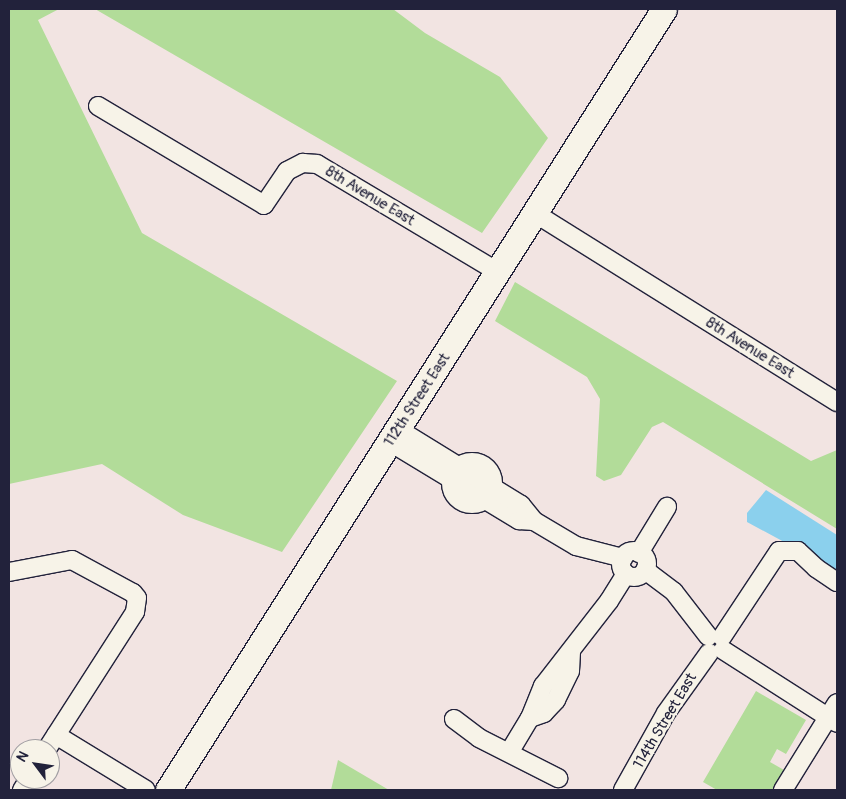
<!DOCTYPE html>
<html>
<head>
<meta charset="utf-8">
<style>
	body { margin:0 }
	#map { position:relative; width:846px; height:799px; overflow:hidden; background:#f2e4e2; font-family:Pangolin,sans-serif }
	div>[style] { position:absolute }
	.green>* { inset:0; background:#b2dc99 }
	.water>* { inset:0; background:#8bd0ed }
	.roads { filter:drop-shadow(1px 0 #22223b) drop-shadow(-1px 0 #22223b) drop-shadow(0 1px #22223b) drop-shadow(0 -1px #22223b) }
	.street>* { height:18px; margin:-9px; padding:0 9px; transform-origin:9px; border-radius:9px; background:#f7f3e8 }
	.street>.ring { margin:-9px; padding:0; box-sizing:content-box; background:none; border:18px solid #f7f3e8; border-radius:50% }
	.secondary>* { height:25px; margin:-12.5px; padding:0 12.5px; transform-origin:12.5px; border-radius:12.5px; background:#f7f3e8 }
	span { translate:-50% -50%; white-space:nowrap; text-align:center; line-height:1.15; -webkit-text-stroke:5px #f7f3e8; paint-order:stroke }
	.street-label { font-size:15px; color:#22223b }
	.frame { position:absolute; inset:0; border:10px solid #22223b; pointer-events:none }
	.north { position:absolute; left:10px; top:739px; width:50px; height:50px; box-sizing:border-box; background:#f7f3e8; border:1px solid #a29fa3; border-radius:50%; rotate:301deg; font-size:14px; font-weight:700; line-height:20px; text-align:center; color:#22223b }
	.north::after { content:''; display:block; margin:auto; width:18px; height:22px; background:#22223b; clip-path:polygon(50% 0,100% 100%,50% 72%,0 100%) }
</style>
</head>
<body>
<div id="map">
	<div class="green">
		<div style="clip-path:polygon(9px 9px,59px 9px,38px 20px,142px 233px,397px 381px,282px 552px,183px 515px,102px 464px,9px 484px)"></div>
		<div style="clip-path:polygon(95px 9px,393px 9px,425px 33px,500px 77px,548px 138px,482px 233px)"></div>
		<div style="clip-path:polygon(515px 282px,811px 461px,837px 450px,837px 529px,663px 422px,652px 427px,621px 475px,604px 481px,596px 476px,600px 399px,587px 377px,495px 321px)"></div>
		<div style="clip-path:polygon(756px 691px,806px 720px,786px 754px,777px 749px,770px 762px,784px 770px,773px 790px,717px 790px,703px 782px)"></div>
		<div style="clip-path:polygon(338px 760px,389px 790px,331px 790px)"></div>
	</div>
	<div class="water">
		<div style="clip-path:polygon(766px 490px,837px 535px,837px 574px,807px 547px,786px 543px,747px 522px,747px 513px)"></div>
	</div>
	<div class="roads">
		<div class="street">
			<div style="left:98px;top:106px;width:193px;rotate:30.8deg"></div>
			<div style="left:264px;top:205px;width:41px;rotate:-55.9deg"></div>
			<div style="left:287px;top:171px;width:18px;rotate:-27deg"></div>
			<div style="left:303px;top:163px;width:14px;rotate:4deg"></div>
			<div style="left:317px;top:164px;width:211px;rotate:30.8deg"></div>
			<div style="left:536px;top:214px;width:355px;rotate:32deg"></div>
			<div style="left:390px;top:442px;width:151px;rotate:31.2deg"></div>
			<div style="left:519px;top:520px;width:15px;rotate:4deg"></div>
			<div style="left:534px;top:521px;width:21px;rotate:-129deg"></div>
			<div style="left:521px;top:505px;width:145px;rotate:-148.3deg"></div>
			<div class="ring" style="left:451px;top:462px;width:24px;height:24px"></div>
			<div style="left:534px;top:521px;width:49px;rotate:30.8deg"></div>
			<div style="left:576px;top:546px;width:49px;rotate:14.3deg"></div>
			<div class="ring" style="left:621px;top:551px;width:8px;height:8px"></div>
			<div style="left:639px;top:553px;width:54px;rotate:-58.7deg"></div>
			<div style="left:645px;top:570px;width:36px;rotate:37deg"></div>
			<div style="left:674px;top:592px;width:56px;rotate:52.3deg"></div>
			<div style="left:9px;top:572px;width:64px;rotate:-10.8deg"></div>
			<div style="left:72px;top:560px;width:69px;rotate:28.4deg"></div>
			<div style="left:133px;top:593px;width:6px;rotate:51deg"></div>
			<div style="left:137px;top:598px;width:14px;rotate:98deg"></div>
			<div style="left:135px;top:612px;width:163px;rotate:122.7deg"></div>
			<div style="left:722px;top:637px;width:103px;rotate:-56.5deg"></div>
			<div style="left:779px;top:551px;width:19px"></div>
			<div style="left:798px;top:551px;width:25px;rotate:43deg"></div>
			<div style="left:816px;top:568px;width:25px;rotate:34deg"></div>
			<div style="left:723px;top:650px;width:135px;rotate:32.6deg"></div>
			<div style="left:571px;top:652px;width:19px;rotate:93deg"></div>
			<div style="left:570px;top:671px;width:32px;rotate:116deg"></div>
			<div style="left:556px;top:700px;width:18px;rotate:133deg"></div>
			<div style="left:544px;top:713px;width:15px;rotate:160deg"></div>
			<div style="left:530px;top:718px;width:35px;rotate:-68deg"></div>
			<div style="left:543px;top:686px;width:108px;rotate:-52.2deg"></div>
			<div style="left:609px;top:601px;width:32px;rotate:-58deg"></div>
			<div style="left:454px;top:719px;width:31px;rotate:37deg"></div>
			<div style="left:479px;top:738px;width:89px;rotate:26.9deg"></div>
			<div style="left:56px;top:735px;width:105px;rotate:31.4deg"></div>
			<div style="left:510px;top:751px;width:39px;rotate:-59deg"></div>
			<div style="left:22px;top:790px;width:13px;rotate:-58deg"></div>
			<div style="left:623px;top:790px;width:88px;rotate:-60.8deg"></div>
			<div style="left:666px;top:713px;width:74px;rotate:-54.4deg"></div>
			<div style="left:783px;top:790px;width:102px;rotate:-58.2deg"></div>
		</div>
		<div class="secondary">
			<div style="left:168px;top:790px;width:925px;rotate:-57.58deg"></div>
		</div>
	</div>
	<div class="street-label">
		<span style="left:370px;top:196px;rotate:31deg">8th Avenue East</span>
		<span style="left:750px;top:348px;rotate:32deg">8th Avenue East</span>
		<span style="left:417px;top:400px;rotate:-57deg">112th Street East</span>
		<span style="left:665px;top:721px;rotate:-59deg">114th Street East</span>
	</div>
	<div class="frame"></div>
	<div class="north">N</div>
</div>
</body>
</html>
